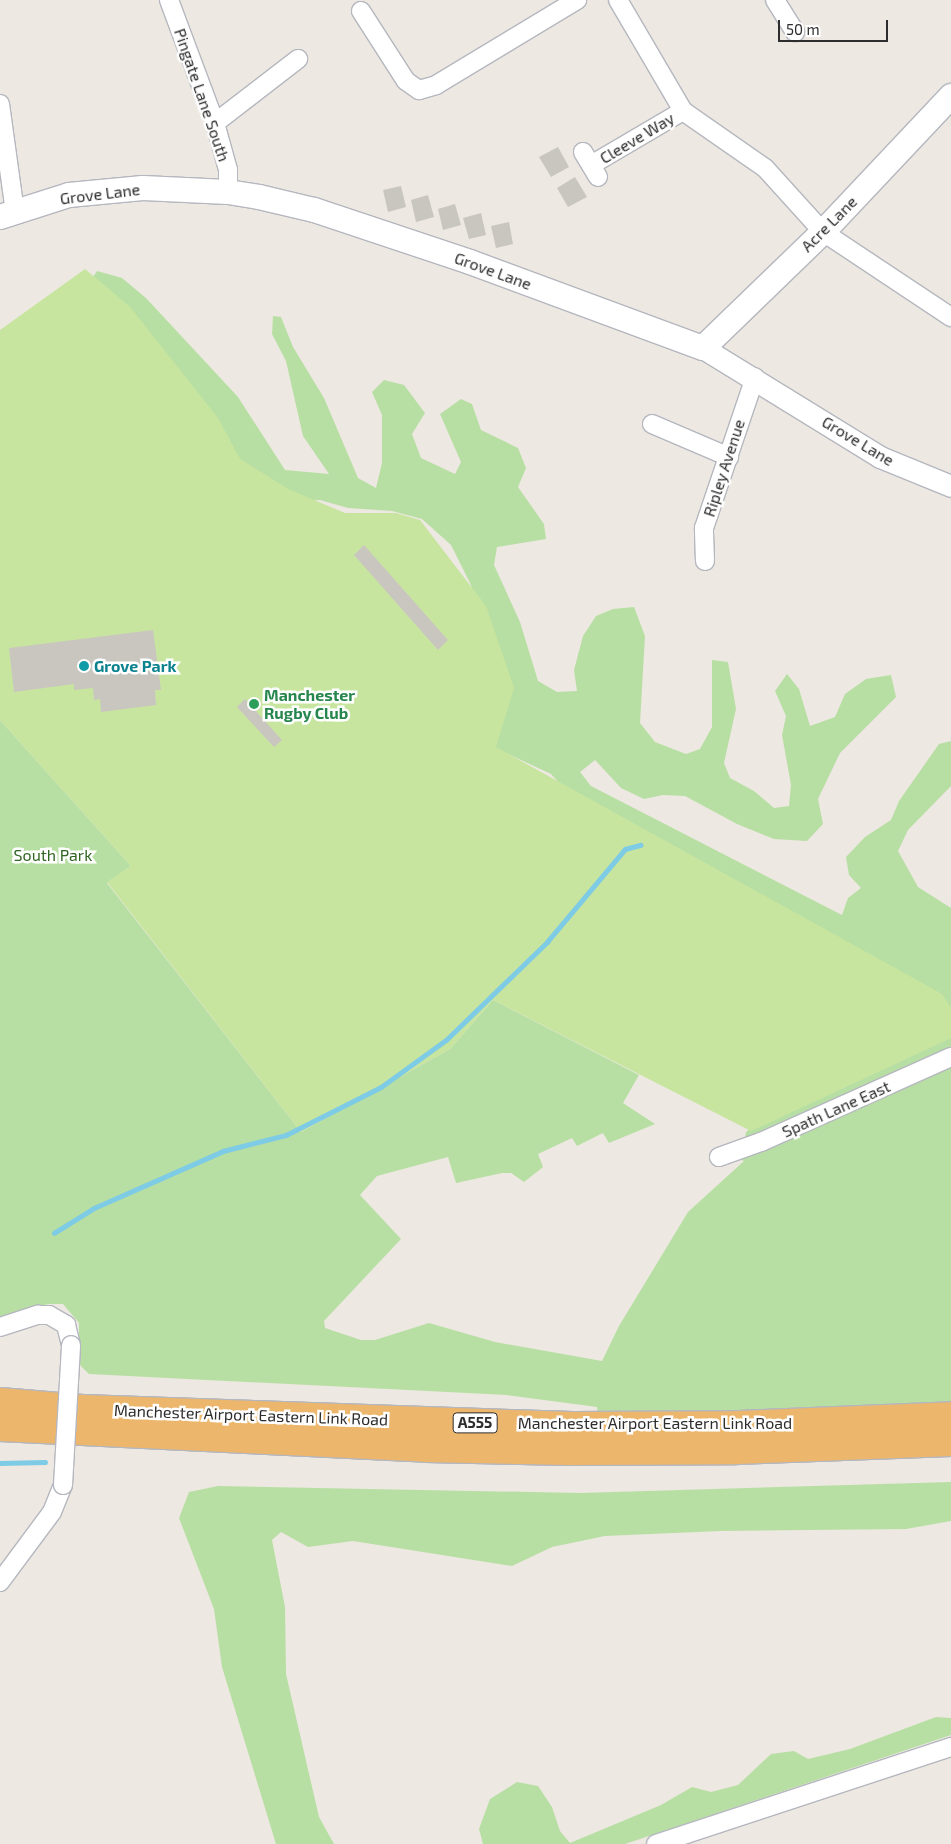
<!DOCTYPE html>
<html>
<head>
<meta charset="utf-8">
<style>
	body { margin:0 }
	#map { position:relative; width:951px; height:1844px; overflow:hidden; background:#ede8e1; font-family:"Exo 2",sans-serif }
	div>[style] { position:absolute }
	.green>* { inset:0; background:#b8dfa3 }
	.pitch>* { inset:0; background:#c8e5a0 }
	.stream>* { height:4.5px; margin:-2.25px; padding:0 2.25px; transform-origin:2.25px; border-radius:2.25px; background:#7ecbe5 }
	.building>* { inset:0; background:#c9c6bf }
	.roads { filter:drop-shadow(1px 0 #b5b7bf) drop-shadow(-1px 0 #b5b7bf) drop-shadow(0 1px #b5b7bf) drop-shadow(0 -1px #b5b7bf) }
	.minor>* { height:18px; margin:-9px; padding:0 9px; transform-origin:9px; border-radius:9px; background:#fff }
	.tertiary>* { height:21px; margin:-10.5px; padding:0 10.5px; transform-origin:10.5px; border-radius:10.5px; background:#fff }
	.secondary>* { height:24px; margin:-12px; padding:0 12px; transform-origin:12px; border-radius:12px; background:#fff }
	.trunk>* { height:28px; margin:-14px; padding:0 14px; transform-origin:14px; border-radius:14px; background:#ecb66c }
	.bridges { filter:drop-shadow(1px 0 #b5b7bf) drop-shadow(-1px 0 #b5b7bf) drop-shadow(0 1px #b5b7bf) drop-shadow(0 -1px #b5b7bf) }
	.minor-bridge>* { height:18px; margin:-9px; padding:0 9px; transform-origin:9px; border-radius:9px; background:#fff }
	.dots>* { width:14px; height:14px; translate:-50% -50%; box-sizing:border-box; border:2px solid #fff; border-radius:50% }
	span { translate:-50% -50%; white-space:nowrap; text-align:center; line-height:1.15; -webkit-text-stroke:5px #fff; paint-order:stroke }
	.shield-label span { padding:1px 4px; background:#fff; border:1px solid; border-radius:4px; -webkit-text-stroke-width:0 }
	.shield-label { font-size:15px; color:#2d2d2d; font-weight:700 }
	.street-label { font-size:16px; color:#2d2d2d }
	.culture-label { font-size:16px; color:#0d838f; font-weight:700 }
	.left { translate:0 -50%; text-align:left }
	.leisure-label { font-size:16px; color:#27864d; font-weight:700 }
	.park-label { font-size:16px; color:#306622 }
	.scale { position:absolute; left:778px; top:20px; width:110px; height:22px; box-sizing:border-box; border:2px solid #2d2d2d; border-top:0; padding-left:6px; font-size:15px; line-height:18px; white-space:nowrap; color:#2d2d2d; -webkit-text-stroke:4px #fff; paint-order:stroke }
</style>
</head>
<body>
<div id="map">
	<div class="green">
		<div style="clip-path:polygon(97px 271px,122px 278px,146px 298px,238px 397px,285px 470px,329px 474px,303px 436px,286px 361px,272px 334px,273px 316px,281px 317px,293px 347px,324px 398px,358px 478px,376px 488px,382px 463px,382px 415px,372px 392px,384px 380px,404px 385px,425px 413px,412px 434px,421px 458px,455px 474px,461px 462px,440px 414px,461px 399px,472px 404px,481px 430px,518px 448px,526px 468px,518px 487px,544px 524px,546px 539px,497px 547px,494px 565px,520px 622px,538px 681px,557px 692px,577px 691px,574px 670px,583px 636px,596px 616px,613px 609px,634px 607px,645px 636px,640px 723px,655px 742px,686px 754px,700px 749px,712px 727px,712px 660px,728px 662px,736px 709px,724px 763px,730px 778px,754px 791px,774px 808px,789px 806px,791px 785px,782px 735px,786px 716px,775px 691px,787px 674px,799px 689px,810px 726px,835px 717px,845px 694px,866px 679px,891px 675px,896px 697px,840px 753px,818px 799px,823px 824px,807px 841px,774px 839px,737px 824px,685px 796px,663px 795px,644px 799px,621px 788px,595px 760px,580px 772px,591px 786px,842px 915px,848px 898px,861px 888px,849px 875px,846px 857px,865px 837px,891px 820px,899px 801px,939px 744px,951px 741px,951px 786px,908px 830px,898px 851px,918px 887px,951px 908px,951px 1021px,585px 812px,551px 774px,491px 746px,502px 667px,470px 583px,451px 545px,422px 519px,392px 511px,348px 508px,320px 500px,283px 502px,260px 494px,89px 283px)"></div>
		<div style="clip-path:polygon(0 720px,131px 866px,107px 883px,301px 1132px,450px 1049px,493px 1000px,639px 1075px,623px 1103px,655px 1124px,609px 1143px,603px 1133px,577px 1146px,572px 1138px,538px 1154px,543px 1167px,524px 1182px,511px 1173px,502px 1173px,456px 1183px,448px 1157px,377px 1176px,360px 1195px,401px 1239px,324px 1321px,325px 1328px,361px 1340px,375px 1340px,429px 1323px,495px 1342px,602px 1361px,619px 1326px,688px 1212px,744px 1161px,741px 1160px,746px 1132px,772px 1111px,951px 1032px,951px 1407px,598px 1417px,597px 1407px,507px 1395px,89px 1374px,79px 1364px,79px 1323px,63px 1304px,48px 1304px,0 1319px)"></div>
		<div style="clip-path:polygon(951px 1482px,951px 1521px,906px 1529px,720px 1531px,605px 1536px,552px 1547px,512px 1566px,353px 1541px,308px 1547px,281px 1532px,272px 1540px,285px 1607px,286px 1674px,319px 1817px,334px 1844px,276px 1844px,222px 1667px,214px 1609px,179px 1518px,189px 1492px,218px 1486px,580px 1493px)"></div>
		<div style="clip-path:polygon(936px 1717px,951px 1718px,951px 1735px,625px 1844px,483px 1844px,479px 1829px,490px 1799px,517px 1782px,538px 1786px,552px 1807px,560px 1831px,570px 1843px,661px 1805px,692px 1787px,711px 1792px,738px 1785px,771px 1754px,794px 1751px,808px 1759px,850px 1749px)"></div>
	</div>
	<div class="pitch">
		<div style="clip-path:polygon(85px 269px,130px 307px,218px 418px,240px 459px,288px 489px,345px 513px,396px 513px,420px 520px,486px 606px,514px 688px,496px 747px,942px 994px,951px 1008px,951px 1038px,751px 1131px,493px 1000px,450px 1049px,301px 1132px,107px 882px,131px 866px,0 720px,0 330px)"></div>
	</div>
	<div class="stream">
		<div style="left:54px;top:1233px;width:47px;rotate:-32deg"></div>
		<div style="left:94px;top:1208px;width:141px;rotate:-23.8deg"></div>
		<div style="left:223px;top:1151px;width:65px;rotate:-14.3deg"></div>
		<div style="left:286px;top:1135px;width:106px;rotate:-26.8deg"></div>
		<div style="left:381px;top:1087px;width:80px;rotate:-35.9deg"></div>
		<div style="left:446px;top:1040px;width:141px;rotate:-44.1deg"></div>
		<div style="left:547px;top:942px;width:121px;rotate:-50deg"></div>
		<div style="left:625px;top:849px;width:16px;rotate:-15deg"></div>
		<div style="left:0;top:1463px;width:45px;rotate:-1.3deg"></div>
	</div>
	<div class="building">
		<div style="clip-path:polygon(558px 147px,569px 167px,551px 177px,539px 157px)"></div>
		<div style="clip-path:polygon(575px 177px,587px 197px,568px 207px,557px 188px)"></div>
		<div style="clip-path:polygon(401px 186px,406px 207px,388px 212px,383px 190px)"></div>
		<div style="clip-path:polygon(428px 195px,434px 217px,416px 222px,411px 200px)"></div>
		<div style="clip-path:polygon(455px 204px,461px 225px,443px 230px,438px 209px)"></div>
		<div style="clip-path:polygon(481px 213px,486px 235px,469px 239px,463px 218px)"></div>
		<div style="clip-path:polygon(509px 222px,513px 244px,496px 248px,491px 226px)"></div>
		<div style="clip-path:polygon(364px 545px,448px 640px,438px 650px,354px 555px)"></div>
		<div style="clip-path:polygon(153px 630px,161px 690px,155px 690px,156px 705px,101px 712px,100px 699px,94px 700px,93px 688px,74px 690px,74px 684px,14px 692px,9px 648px)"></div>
		<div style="clip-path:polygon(245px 699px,282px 740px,274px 747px,237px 707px)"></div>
	</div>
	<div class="roads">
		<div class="minor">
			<div style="left:169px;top:0;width:131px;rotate:69.5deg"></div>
			<div style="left:215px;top:123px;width:49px;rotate:74.5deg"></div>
			<div style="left:228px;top:170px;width:22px;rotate:90deg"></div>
			<div style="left:618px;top:0;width:129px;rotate:59.6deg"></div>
			<div style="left:683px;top:111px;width:100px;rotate:34.8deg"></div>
			<div style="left:765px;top:168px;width:86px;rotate:47.8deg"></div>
			<div style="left:823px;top:232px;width:154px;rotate:33.6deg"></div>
			<div style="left:775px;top:0;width:38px;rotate:58deg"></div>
			<div style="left:361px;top:11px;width:83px;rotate:57.3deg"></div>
			<div style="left:406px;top:81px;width:16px;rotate:35deg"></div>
			<div style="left:419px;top:90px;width:18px;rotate:-16deg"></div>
			<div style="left:436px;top:85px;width:165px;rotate:-31.1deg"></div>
			<div style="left:0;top:104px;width:109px;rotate:82.1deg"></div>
			<div style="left:215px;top:123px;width:105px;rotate:-37.6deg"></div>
			<div style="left:583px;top:152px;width:29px;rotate:59deg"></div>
			<div style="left:591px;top:165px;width:107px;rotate:-30.4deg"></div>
			<div style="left:652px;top:424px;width:84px;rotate:23.2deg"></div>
			<div style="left:705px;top:561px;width:33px;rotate:-92deg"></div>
			<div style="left:704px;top:528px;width:159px;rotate:-71.3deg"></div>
			<div style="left:719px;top:1157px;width:45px;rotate:-19.7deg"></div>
			<div style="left:761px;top:1142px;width:208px;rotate:-24.1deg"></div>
			<div style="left:0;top:1327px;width:40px;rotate:-18deg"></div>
			<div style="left:38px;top:1315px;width:11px"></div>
			<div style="left:49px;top:1315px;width:20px;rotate:30deg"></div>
			<div style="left:66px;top:1325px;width:21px;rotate:76deg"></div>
			<div style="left:0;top:1582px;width:87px;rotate:-53.4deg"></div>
			<div style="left:52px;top:1512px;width:29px;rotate:-68deg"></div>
			<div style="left:656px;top:1844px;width:311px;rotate:-18.2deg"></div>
		</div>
		<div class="tertiary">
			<div style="left:703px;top:348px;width:208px;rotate:31.6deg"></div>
			<div style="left:880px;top:457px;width:77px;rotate:22.2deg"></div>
		</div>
		<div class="secondary">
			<div style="left:0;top:217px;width:72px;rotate:-17.7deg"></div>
			<div style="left:69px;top:195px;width:74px;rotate:-5.4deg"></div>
			<div style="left:143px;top:188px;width:85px;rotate:2.7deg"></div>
			<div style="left:228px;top:192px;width:31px;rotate:9deg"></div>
			<div style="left:259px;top:197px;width:57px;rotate:13.3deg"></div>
			<div style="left:314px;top:210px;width:164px;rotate:18.4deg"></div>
			<div style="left:470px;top:262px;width:248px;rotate:20.3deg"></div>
			<div style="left:703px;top:348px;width:167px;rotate:-44deg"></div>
			<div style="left:823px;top:232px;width:187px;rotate:-46.7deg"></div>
		</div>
		<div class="trunk">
			<div style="left:0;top:1402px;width:83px;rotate:4.8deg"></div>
			<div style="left:83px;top:1409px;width:490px;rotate:2deg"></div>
			<div style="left:573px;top:1426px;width:166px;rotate:-0.3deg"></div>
			<div style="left:739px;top:1425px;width:212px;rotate:-2.4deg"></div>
			<div style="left:0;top:1427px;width:427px;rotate:2.8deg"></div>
			<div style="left:426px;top:1448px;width:144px;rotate:1.2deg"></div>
			<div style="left:570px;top:1451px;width:166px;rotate:-0.3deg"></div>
			<div style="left:736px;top:1450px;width:215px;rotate:-2.1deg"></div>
		</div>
	</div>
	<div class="bridges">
		<div class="minor-bridge">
			<div style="left:63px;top:1485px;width:140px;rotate:-86.7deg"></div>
		</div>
	</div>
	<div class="dots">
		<div style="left:84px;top:666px;background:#0f9aa8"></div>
		<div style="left:254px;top:704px;background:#2e9e5b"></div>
	</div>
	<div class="shield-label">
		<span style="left:475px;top:1423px">A555</span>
	</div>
	<div class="street-label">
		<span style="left:202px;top:95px;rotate:71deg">Pingate Lane South</span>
		<span style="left:637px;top:138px;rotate:-31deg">Cleeve Way</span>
		<span style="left:100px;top:194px;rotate:-7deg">Grove Lane</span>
		<span style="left:829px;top:224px;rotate:-45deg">Acre Lane</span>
		<span style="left:493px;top:271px;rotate:20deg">Grove Lane</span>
		<span style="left:858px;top:441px;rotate:31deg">Grove Lane</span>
		<span style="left:724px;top:468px;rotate:-72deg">Ripley Avenue</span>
		<span style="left:836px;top:1109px;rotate:-24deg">Spath Lane East</span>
		<span style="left:251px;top:1415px;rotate:2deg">Manchester Airport Eastern Link Road</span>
		<span style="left:655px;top:1423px">Manchester Airport Eastern Link Road</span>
	</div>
	<div class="culture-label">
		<span class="left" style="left:94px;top:666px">Grove Park</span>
	</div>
	<div class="leisure-label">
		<span class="left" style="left:264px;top:704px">Manchester<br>Rugby Club</span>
	</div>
	<div class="park-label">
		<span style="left:53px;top:855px">South Park</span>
	</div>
	<div class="scale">50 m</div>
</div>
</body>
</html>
